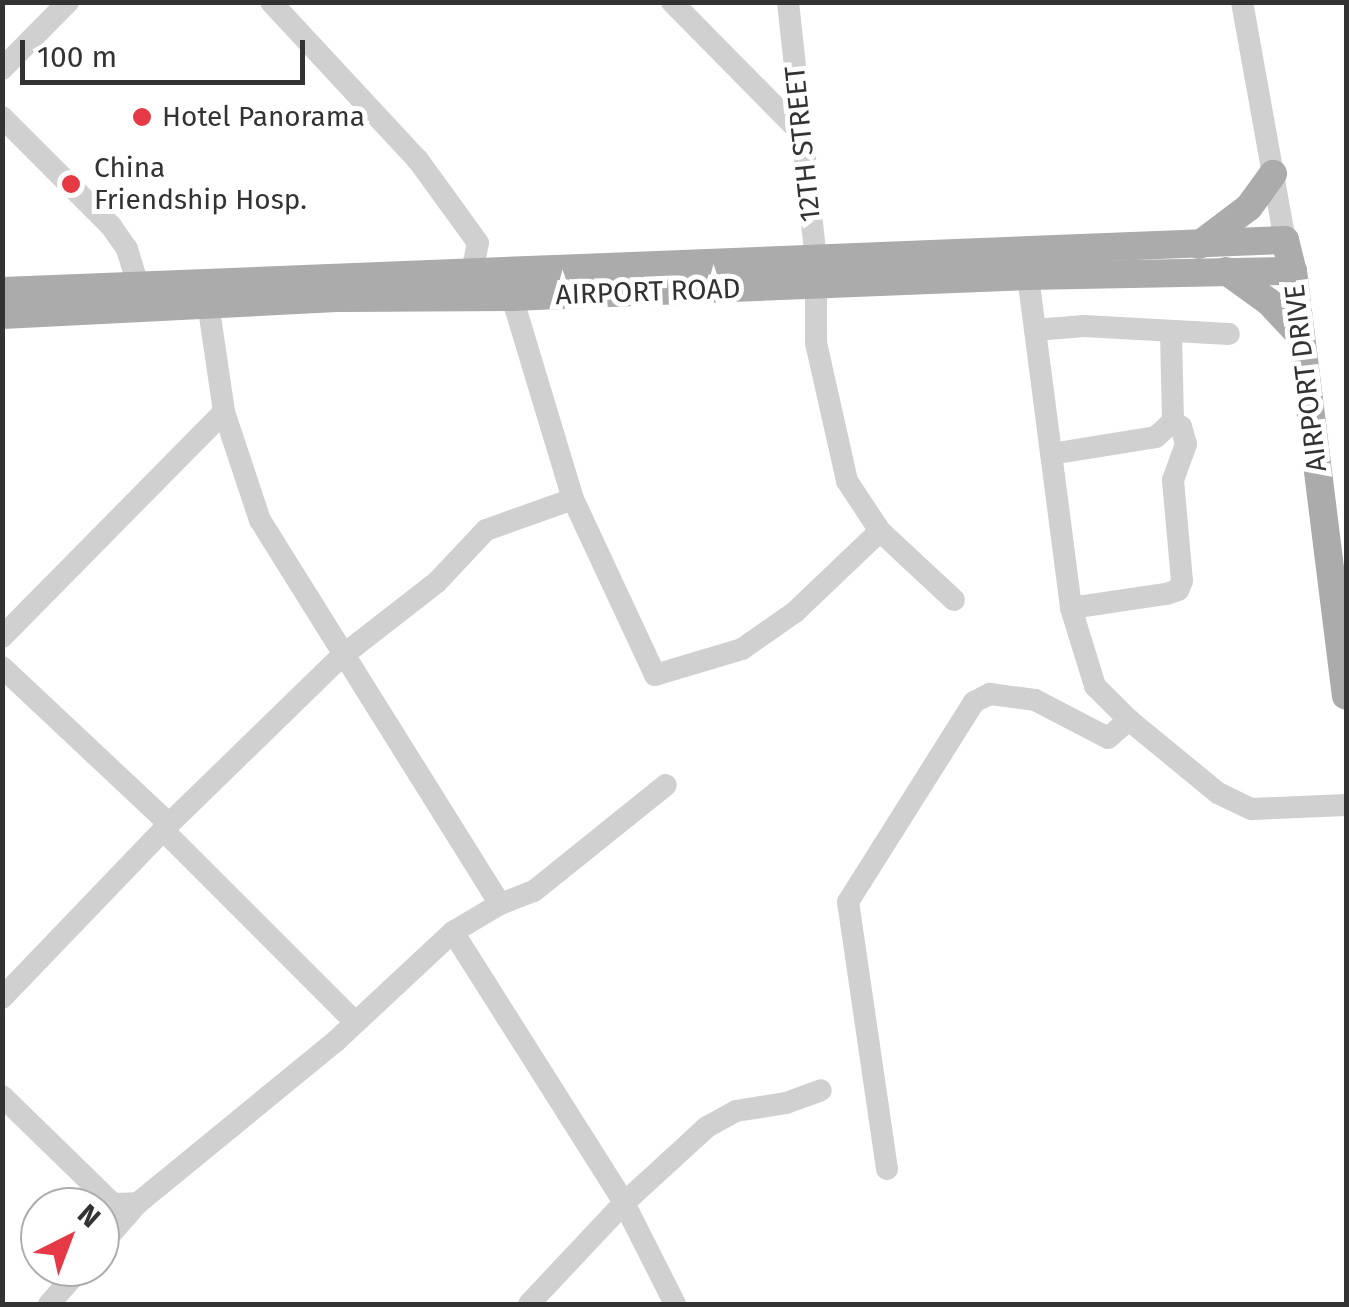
<!DOCTYPE html>
<html>
<head>
<meta charset="utf-8">
<style>
	body { margin:0 }
	#map { position:relative; width:1349px; height:1307px; overflow:hidden; background:#fff; font-family:"Fira Sans",sans-serif }
	div>[style] { position:absolute }
	.minor>* { height:22px; margin:-11px; padding:0 11px; transform-origin:11px; border-radius:11px; background:#d0d0d0 }
	.major>* { height:28px; margin:-14px; padding:0 14px; transform-origin:14px; border-radius:14px; background:#ababab }
	.dots>* { width:28px; height:28px; translate:-50% -50%; box-sizing:border-box; border:5px solid #fff; border-radius:50% }
	span { translate:-50% -50%; white-space:nowrap; text-align:center; line-height:1.15; -webkit-text-stroke:10px #fff; paint-order:stroke }
	.poi-label { font-size:28px; color:#333 }
	.left { translate:0 -50%; text-align:left }
	.street-label { font-size:28px; color:#333 }
	.frame { position:absolute; inset:0; border:5px solid #333; pointer-events:none }
	.north { position:absolute; left:20px; top:1187px; width:100px; height:100px; box-sizing:border-box; background:#fff; border:2px solid #adadad; border-radius:50%; rotate:42deg; font-size:28px; font-weight:700; line-height:40px; text-align:center; color:#333 }
	.north::after { content:''; display:block; margin:auto; width:35px; height:45px; background:#e63946; clip-path:polygon(50% 0,100% 100%,50% 72%,0 100%) }
	.scale { position:absolute; left:20px; top:40px; width:285px; height:45px; box-sizing:border-box; border:5px solid #333; border-top:0; padding-left:12px; font-size:30px; line-height:35px; white-space:nowrap; color:#333; -webkit-text-stroke:8px #fff; paint-order:stroke }
</style>
</head>
<body>
<div id="map">
	<div class="minor">
		<div style="left:271px;top:2px;width:216px;rotate:47.1deg"></div>
		<div style="left:418px;top:160px;width:102px;rotate:54.1deg"></div>
		<div style="left:478px;top:243px;width:30px;rotate:102deg"></div>
		<div style="left:672px;top:2px;width:181px;rotate:45.4deg"></div>
		<div style="left:788px;top:2px;width:260px;rotate:83.8deg"></div>
		<div style="left:816px;top:260px;width:83px;rotate:90deg"></div>
		<div style="left:816px;top:343px;width:141px;rotate:77.3deg"></div>
		<div style="left:847px;top:481px;width:60px;rotate:56.6deg"></div>
		<div style="left:880px;top:531px;width:101px;rotate:43deg"></div>
		<div style="left:1242px;top:2px;width:242px;rotate:79.8deg"></div>
		<div style="left:2px;top:69px;width:94px;rotate:-45.4deg"></div>
		<div style="left:2px;top:117px;width:154px;rotate:45deg"></div>
		<div style="left:111px;top:226px;width:28px;rotate:55deg"></div>
		<div style="left:127px;top:249px;width:37px;rotate:73deg"></div>
		<div style="left:1028px;top:276px;width:335px;rotate:82.6deg"></div>
		<div style="left:1071px;top:608px;width:82px;rotate:72.9deg"></div>
		<div style="left:1095px;top:686px;width:48px;rotate:45deg"></div>
		<div style="left:1129px;top:720px;width:115px;rotate:39.4deg"></div>
		<div style="left:1218px;top:793px;width:37px;rotate:26deg"></div>
		<div style="left:1251px;top:809px;width:95px;rotate:-2.4deg"></div>
		<div style="left:512px;top:297px;width:211px;rotate:73.2deg"></div>
		<div style="left:573px;top:499px;width:194px;rotate:65deg"></div>
		<div style="left:655px;top:675px;width:91px;rotate:-16.6deg"></div>
		<div style="left:742px;top:649px;width:65px;rotate:-34.9deg"></div>
		<div style="left:795px;top:612px;width:117px;rotate:-43.6deg"></div>
		<div style="left:208px;top:303px;width:110px;rotate:81.6deg"></div>
		<div style="left:224px;top:412px;width:114px;rotate:71.6deg"></div>
		<div style="left:260px;top:520px;width:453px;rotate:58deg"></div>
		<div style="left:1035px;top:330px;width:49px;rotate:-4.7deg"></div>
		<div style="left:1084px;top:326px;width:145px;rotate:3.2deg"></div>
		<div style="left:1051px;top:454px;width:106px;rotate:-9.2deg"></div>
		<div style="left:1156px;top:437px;width:23px;rotate:-43deg"></div>
		<div style="left:1071px;top:608px;width:96px;rotate:-8.4deg"></div>
		<div style="left:1166px;top:594px;width:13px;rotate:-18deg"></div>
		<div style="left:1178px;top:590px;width:10px;rotate:-66deg"></div>
		<div style="left:1182px;top:581px;width:101px;rotate:-95.1deg"></div>
		<div style="left:1173px;top:480px;width:38px;rotate:-70deg"></div>
		<div style="left:1186px;top:444px;width:18px;rotate:-106deg"></div>
		<div style="left:1181px;top:427px;width:10px;rotate:-143deg"></div>
		<div style="left:1173px;top:421px;width:87px;rotate:-91.3deg"></div>
		<div style="left:2px;top:637px;width:316px;rotate:-45.4deg"></div>
		<div style="left:2px;top:667px;width:229px;rotate:43.2deg"></div>
		<div style="left:163px;top:830px;width:270px;rotate:45deg"></div>
		<div style="left:453px;top:932px;width:320px;rotate:57.7deg"></div>
		<div style="left:624px;top:1203px;width:113px;rotate:63.2deg"></div>
		<div style="left:2px;top:998px;width:241px;rotate:-46.2deg"></div>
		<div style="left:169px;top:824px;width:241px;rotate:-44.2deg"></div>
		<div style="left:342px;top:656px;width:120px;rotate:-37.9deg"></div>
		<div style="left:437px;top:582px;width:71px;rotate:-46.7deg"></div>
		<div style="left:486px;top:530px;width:92px;rotate:-19.6deg"></div>
		<div style="left:2px;top:1096px;width:155px;rotate:44.2deg"></div>
		<div style="left:113px;top:1204px;width:25px;rotate:-2deg"></div>
		<div style="left:138px;top:1203px;width:257px;rotate:-39.3deg"></div>
		<div style="left:337px;top:1040px;width:158px;rotate:-43deg"></div>
		<div style="left:453px;top:932px;width:55px;rotate:-30.8deg"></div>
		<div style="left:500px;top:904px;width:36px;rotate:-21deg"></div>
		<div style="left:534px;top:891px;width:169px;rotate:-38.8deg"></div>
		<div style="left:887px;top:1169px;width:270px;rotate:-98.3deg"></div>
		<div style="left:848px;top:902px;width:236px;rotate:-57.8deg"></div>
		<div style="left:974px;top:702px;width:18px;rotate:-27deg"></div>
		<div style="left:990px;top:694px;width:45px;rotate:7.6deg"></div>
		<div style="left:1035px;top:700px;width:82px;rotate:27.5deg"></div>
		<div style="left:1108px;top:738px;width:28px;rotate:-41deg"></div>
		<div style="left:100px;top:1246px;width:57px;rotate:-48.5deg"></div>
		<div style="left:49px;top:1304px;width:50px;rotate:-48.3deg"></div>
		<div style="left:529px;top:1304px;width:139px;rotate:-46.8deg"></div>
		<div style="left:624px;top:1203px;width:113px;rotate:-42.5deg"></div>
		<div style="left:707px;top:1127px;width:33px;rotate:-29deg"></div>
		<div style="left:736px;top:1111px;width:51px;rotate:-9.1deg"></div>
		<div style="left:786px;top:1103px;width:37px;rotate:-20deg"></div>
	</div>
	<div class="major">
		<div style="left:1199px;top:245px;width:63px;rotate:-37.2deg"></div>
		<div style="left:1249px;top:207px;width:41px;rotate:-54deg"></div>
		<div style="left:1226px;top:271px;width:53px;rotate:35.8deg"></div>
		<div style="left:1269px;top:302px;width:47px;rotate:46.7deg"></div>
		<div style="left:2px;top:291px;width:1284px;rotate:-2.28deg"></div>
		<div style="left:1285px;top:240px;width:32px;rotate:76deg"></div>
		<div style="left:1293px;top:271px;width:428px;rotate:82.9deg"></div>
		<div style="left:2px;top:315px;width:340px;rotate:-2.9deg"></div>
		<div style="left:342px;top:298px;width:170px;rotate:-0.3deg"></div>
		<div style="left:512px;top:297px;width:516px;rotate:-2.33deg"></div>
		<div style="left:1028px;top:276px;width:265px;rotate:-1.1deg"></div>
	</div>
	<div class="dots">
		<div style="left:142px;top:117px;background:#e63946"></div>
		<div style="left:71px;top:184px;background:#e63946"></div>
	</div>
	<div class="poi-label">
		<span class="left" style="left:162px;top:117px">Hotel Panorama</span>
		<span class="left" style="left:94px;top:184px">China<br>Friendship Hosp.</span>
	</div>
	<div class="street-label">
		<span style="left:803px;top:144px;rotate:-96deg">12TH STREET</span>
		<span style="left:648px;top:292px;rotate:-2deg">AIRPORT ROAD</span>
		<span style="left:1306px;top:378px;rotate:-97deg">AIRPORT DRIVE</span>
	</div>
	<div class="frame"></div>
	<div class="north">N</div>
	<div class="scale">100 m</div>
</div>
</body>
</html>
